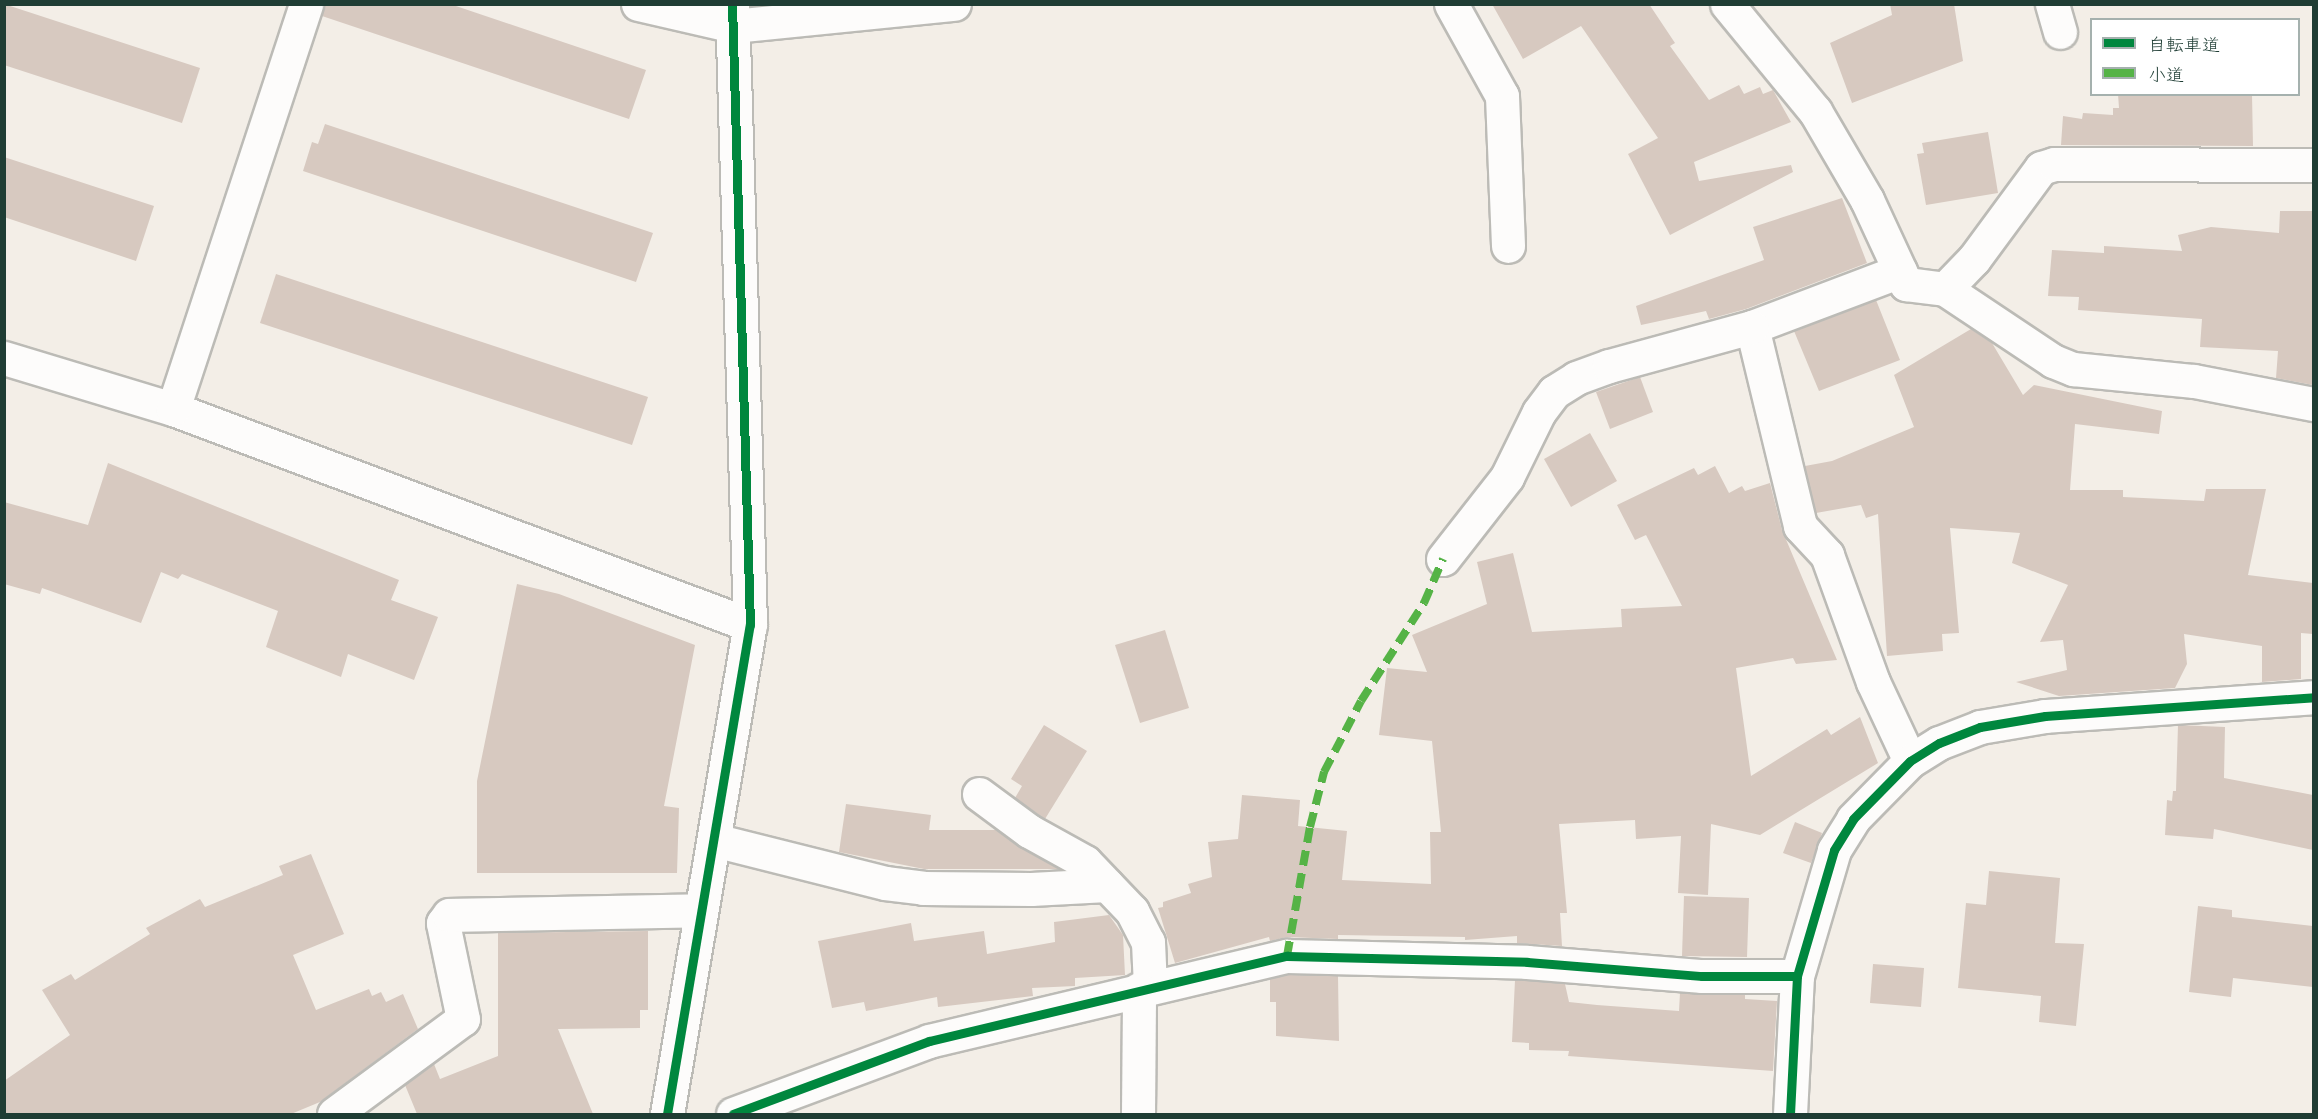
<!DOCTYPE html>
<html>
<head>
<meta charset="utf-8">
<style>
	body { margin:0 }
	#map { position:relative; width:2318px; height:1119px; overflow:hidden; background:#f3eee7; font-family:"Playpen Sans","Klee One",sans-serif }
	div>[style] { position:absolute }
	.building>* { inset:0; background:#d7c9c0 }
	.roads { filter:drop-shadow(2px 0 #bcbbb6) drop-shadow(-2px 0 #bcbbb6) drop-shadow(0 2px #bcbbb6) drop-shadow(0 -2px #bcbbb6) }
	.minor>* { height:33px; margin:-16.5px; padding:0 16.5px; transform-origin:16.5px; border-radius:16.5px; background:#fdfcfb }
	.quiet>* { height:8px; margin-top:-4px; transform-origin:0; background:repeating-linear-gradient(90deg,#55b346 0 15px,transparent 0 23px) }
	.cycleway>* { height:9px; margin:-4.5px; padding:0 4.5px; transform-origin:4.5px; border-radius:4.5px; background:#00873e }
	span { translate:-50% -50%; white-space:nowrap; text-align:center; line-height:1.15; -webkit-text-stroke:6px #fff; paint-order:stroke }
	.frame { position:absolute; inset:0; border:6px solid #1f3d34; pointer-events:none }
	.legend { position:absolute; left:2090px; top:18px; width:210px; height:78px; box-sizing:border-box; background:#fff; border:2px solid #a5b1ae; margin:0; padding:8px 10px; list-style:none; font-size:18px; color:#1f3d34 }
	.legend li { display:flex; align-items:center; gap:12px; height:30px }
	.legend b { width:30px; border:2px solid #a5b1ae }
</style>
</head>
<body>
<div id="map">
	<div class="building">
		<div style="clip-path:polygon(4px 4px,200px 68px,182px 123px,4px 65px)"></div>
		<div style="clip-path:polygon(324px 4px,450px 4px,646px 70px,629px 119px,322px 16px)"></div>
		<div style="clip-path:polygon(1492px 4px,1649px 4px,1675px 43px,1670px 46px,1709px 100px,1739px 85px,1744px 94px,1760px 87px,1763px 94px,1773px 90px,1791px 122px,1694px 162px,1699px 181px,1791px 165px,1793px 172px,1670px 235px,1628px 154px,1658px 138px,1581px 26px,1523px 59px)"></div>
		<div style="clip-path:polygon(1890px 4px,1954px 4px,1963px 61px,1852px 103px,1830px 43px,1892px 15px)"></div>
		<div style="clip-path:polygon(2118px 94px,2252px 94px,2253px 146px,2061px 145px,2063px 116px,2082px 119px,2083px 113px,2113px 115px,2113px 108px,2119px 108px)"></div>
		<div style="clip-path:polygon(325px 124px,653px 233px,636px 282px,303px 171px,312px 142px,318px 144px)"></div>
		<div style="clip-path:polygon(1988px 132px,1998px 193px,1926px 205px,1917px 154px,1924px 153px,1922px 143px)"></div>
		<div style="clip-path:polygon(4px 157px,154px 206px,136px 261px,4px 217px)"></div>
		<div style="clip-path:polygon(1842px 198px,1867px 263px,1746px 309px,1709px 319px,1706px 311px,1641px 325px,1636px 306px,1764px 260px,1753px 227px)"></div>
		<div style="clip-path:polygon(2280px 211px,2313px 211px,2313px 385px,2276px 378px,2278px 351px,2200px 347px,2202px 319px,2078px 310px,2079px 297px,2048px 296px,2052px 250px,2104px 253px,2104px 246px,2182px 251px,2178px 235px,2211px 227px,2279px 233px)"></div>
		<div style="clip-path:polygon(276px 274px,648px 397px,632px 445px,260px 323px)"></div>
		<div style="clip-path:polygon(1876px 300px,1900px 360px,1819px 391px,1794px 331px)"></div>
		<div style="clip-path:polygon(1971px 329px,1992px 343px,2023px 395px,2034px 385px,2162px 411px,2159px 434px,2075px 424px,2070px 490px,2123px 490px,2123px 497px,2204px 501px,2206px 489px,2266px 489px,2248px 575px,2313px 583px,2313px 634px,2301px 633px,2301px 679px,2262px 682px,2262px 646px,2184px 634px,2187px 664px,2175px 688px,2059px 696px,2016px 682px,2067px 670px,2063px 640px,2040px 642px,2068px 585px,2012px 563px,2020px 533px,1950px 528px,1959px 633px,1942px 634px,1943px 651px,1887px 656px,1878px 514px,1866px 518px,1861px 505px,1816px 513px,1805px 466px,1832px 461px,1914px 427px,1894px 375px)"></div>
		<div style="clip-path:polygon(1640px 377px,1653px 412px,1610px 429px,1596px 392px)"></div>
		<div style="clip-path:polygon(1590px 433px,1617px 481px,1571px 507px,1544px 459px)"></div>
		<div style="clip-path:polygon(108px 463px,399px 580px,391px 600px,438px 617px,414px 680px,348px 654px,341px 677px,266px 647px,278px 611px,182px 574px,178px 579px,161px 572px,141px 623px,42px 588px,40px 594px,4px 584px,4px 502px,88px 525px)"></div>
		<div style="clip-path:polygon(1715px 466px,1729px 493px,1742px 486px,1745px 491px,1770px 483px,1782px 530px,1837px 660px,1796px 664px,1793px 658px,1736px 668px,1751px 776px,1827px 729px,1831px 735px,1860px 717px,1878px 763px,1760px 835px,1711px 824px,1708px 895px,1678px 893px,1681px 836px,1636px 839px,1635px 820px,1559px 824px,1567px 913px,1560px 913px,1562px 946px,1517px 943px,1517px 936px,1465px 940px,1465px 937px,1338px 935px,1338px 939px,1287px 937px,1270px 941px,1269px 937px,1175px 963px,1158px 908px,1163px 907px,1163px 902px,1191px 893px,1188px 884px,1212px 877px,1208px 842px,1238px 839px,1242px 795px,1300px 800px,1298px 826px,1347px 831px,1342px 880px,1431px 884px,1430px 832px,1441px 832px,1432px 741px,1379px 735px,1387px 668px,1427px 672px,1412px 635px,1487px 604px,1477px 562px,1513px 553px,1532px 632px,1622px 627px,1621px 609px,1682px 606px,1646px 535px,1635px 540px,1617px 505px,1694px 468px,1698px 475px)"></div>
		<div style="clip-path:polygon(517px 584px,559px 594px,695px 645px,664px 806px,679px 808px,677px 873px,477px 873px,477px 781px)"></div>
		<div style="clip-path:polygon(1165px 630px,1189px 708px,1140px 723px,1115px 645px)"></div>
		<div style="clip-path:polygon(1044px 725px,1087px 751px,1045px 819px,1015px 798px,1022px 786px,1011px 779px)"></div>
		<div style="clip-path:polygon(2178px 725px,2225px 727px,2224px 778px,2313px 795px,2313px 850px,2214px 829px,2213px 839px,2165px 835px,2167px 800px,2172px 801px,2173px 791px,2176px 791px)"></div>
		<div style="clip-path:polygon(846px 804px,931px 815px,929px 830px,996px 830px,1059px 869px,924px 869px,839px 852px)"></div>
		<div style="clip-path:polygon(1795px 822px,1822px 833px,1811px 863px,1783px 853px)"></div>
		<div style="clip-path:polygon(311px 854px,344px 934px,293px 955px,316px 1010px,369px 989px,372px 996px,381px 992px,386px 1002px,403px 994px,418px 1029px,320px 1102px,291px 1114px,4px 1114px,4px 1081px,70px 1035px,42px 990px,71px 974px,75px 980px,150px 934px,146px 928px,200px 899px,205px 907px,283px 875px,279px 866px)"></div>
		<div style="clip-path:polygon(1989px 871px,2060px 878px,2055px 943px,2084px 944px,2076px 1026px,2039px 1022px,2041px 996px,1958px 988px,1966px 903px,1986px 905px)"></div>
		<div style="clip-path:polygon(1684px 896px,1749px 898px,1747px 957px,1682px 956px)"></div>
		<div style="clip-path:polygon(2198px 906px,2232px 910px,2232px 917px,2313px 926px,2313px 987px,2233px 978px,2231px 997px,2189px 992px)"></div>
		<div style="clip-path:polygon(1109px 915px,1123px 935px,1125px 975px,1075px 978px,1075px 986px,1032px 988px,1033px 996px,938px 1007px,937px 997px,866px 1011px,864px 1002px,832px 1008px,818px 941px,911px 923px,914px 941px,984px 931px,987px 954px,1055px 942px,1054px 922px)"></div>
		<div style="clip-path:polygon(648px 931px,648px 1010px,640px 1010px,640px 1028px,558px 1029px,593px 1114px,417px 1114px,405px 1085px,434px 1064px,440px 1079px,498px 1056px,498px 933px)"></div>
		<div style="clip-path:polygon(1873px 964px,1924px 968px,1921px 1007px,1870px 1003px)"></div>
		<div style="clip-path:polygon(1289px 975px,1338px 976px,1339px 1041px,1276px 1036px,1276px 1002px,1270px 1002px,1270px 979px)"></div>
		<div style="clip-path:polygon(1515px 980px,1565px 984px,1569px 1002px,1597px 1005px,1679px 1011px,1680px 993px,1745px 995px,1745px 999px,1777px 1001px,1773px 1071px,1568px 1056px,1569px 1051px,1529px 1050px,1529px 1043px,1512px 1042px)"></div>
	</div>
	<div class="roads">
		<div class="minor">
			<div style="left:638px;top:4px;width:98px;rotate:13deg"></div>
			<div style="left:733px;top:26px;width:222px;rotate:-5.7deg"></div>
			<div style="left:1451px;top:4px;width:105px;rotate:61deg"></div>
			<div style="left:1502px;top:96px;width:150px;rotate:87.7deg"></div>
			<div style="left:1727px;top:4px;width:139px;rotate:50.6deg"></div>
			<div style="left:1815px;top:111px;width:103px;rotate:59.7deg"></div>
			<div style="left:1867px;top:200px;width:93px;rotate:65.1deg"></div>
			<div style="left:1906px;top:284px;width:39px;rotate:7deg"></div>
			<div style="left:1945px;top:289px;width:130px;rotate:33.7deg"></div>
			<div style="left:2053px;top:361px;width:22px;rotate:22deg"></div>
			<div style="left:2073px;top:369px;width:122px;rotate:5.7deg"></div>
			<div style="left:2194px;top:381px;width:122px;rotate:10.9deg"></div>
			<div style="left:2052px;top:4px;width:29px;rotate:74deg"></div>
			<div style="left:1900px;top:271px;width:158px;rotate:159.3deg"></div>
			<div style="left:1752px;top:327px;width:205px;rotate:76.4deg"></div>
			<div style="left:1800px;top:526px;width:40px;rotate:47deg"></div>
			<div style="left:1827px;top:555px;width:135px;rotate:70.1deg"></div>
			<div style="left:1873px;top:682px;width:87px;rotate:64.9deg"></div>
			<div style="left:1945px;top:289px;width:42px;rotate:-46deg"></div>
			<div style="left:1974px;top:259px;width:113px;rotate:-53.6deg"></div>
			<div style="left:2041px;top:168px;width:14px;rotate:-17deg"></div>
			<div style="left:2054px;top:164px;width:260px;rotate:0.2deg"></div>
			<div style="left:4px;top:358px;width:177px;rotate:16.8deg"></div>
			<div style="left:173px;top:409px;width:616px;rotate:20.52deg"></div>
			<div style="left:173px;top:409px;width:426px;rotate:-71.8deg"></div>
			<div style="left:1443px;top:559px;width:104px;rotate:-52deg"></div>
			<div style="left:1507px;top:477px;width:72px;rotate:-63.8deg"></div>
			<div style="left:1539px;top:412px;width:25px;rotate:-53deg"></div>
			<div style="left:1554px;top:392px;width:26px;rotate:-32deg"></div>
			<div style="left:1576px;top:378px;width:35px;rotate:-20deg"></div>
			<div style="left:1609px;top:366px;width:148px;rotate:-15.3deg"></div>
			<div style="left:979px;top:794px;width:62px;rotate:36.5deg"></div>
			<div style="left:1029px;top:831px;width:64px;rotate:29deg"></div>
			<div style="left:1085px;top:862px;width:68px;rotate:46.2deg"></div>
			<div style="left:1132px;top:911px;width:35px;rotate:63deg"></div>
			<div style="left:1148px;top:942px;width:44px;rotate:87.4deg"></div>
			<div style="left:714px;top:840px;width:176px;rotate:14.1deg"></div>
			<div style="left:885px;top:883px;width:38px;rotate:7deg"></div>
			<div style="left:923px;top:888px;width:108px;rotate:0.5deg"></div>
			<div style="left:1031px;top:889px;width:76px;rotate:-3deg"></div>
			<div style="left:334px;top:1114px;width:160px;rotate:-36.4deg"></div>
			<div style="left:463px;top:1019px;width:98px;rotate:-101.8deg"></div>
			<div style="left:443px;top:923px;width:10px;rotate:-53deg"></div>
			<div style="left:449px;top:915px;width:250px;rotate:-1.1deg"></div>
			<div style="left:667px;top:1114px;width:496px;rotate:-80.4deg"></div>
			<div style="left:750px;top:625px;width:621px;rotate:-91.66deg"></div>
			<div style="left:733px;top:1114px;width:209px;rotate:-20.4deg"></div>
			<div style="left:929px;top:1041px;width:368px;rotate:-13.4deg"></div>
			<div style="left:1287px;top:956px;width:240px;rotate:1.4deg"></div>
			<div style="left:1527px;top:962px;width:176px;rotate:4.6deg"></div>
			<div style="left:1702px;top:976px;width:95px"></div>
			<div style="left:1138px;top:1114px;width:125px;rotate:-89.5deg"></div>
			<div style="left:1790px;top:1114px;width:138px;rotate:-87.1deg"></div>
			<div style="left:1797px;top:976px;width:131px;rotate:-73.6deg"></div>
			<div style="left:1834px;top:850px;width:36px;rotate:-58deg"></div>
			<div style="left:1853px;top:819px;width:81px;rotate:-45.5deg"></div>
			<div style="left:1910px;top:761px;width:34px;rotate:-32deg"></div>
			<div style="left:1939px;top:743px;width:44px;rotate:-21.3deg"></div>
			<div style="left:1980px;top:727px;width:66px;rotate:-9.6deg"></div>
			<div style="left:2045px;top:716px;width:270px;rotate:-4deg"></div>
		</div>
	</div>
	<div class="quiet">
		<div style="left:1287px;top:956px;width:131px;rotate:-79.9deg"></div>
		<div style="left:1310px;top:827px;width:57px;rotate:-75.7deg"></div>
		<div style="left:1324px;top:772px;width:80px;rotate:-62.5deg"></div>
		<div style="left:1361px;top:701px;width:117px;rotate:-57.3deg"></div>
		<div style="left:1424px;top:603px;width:48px;rotate:-66.6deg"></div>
	</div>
	<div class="cycleway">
		<div style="left:667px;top:1114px;width:496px;rotate:-80.4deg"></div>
		<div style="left:750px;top:625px;width:621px;rotate:-91.66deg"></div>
		<div style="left:733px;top:1114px;width:209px;rotate:-20.4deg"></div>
		<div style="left:929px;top:1041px;width:368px;rotate:-13.4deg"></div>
		<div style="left:1287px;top:956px;width:240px;rotate:1.4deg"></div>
		<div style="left:1527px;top:962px;width:176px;rotate:4.6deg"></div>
		<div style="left:1702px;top:976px;width:95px"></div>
		<div style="left:1790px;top:1114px;width:138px;rotate:-87.1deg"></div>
		<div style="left:1797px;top:976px;width:131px;rotate:-73.6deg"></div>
		<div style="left:1834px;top:850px;width:36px;rotate:-58deg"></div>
		<div style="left:1853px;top:819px;width:81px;rotate:-45.5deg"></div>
		<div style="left:1910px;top:761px;width:34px;rotate:-32deg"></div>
		<div style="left:1939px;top:743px;width:44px;rotate:-21.3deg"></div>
		<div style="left:1980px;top:727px;width:66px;rotate:-9.6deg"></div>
		<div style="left:2045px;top:716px;width:270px;rotate:-4deg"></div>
	</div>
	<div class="frame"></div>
	<ul class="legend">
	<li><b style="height:8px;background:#00873e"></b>自転車道</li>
	<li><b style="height:8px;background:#55b346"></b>小道</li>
	</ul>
</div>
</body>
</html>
